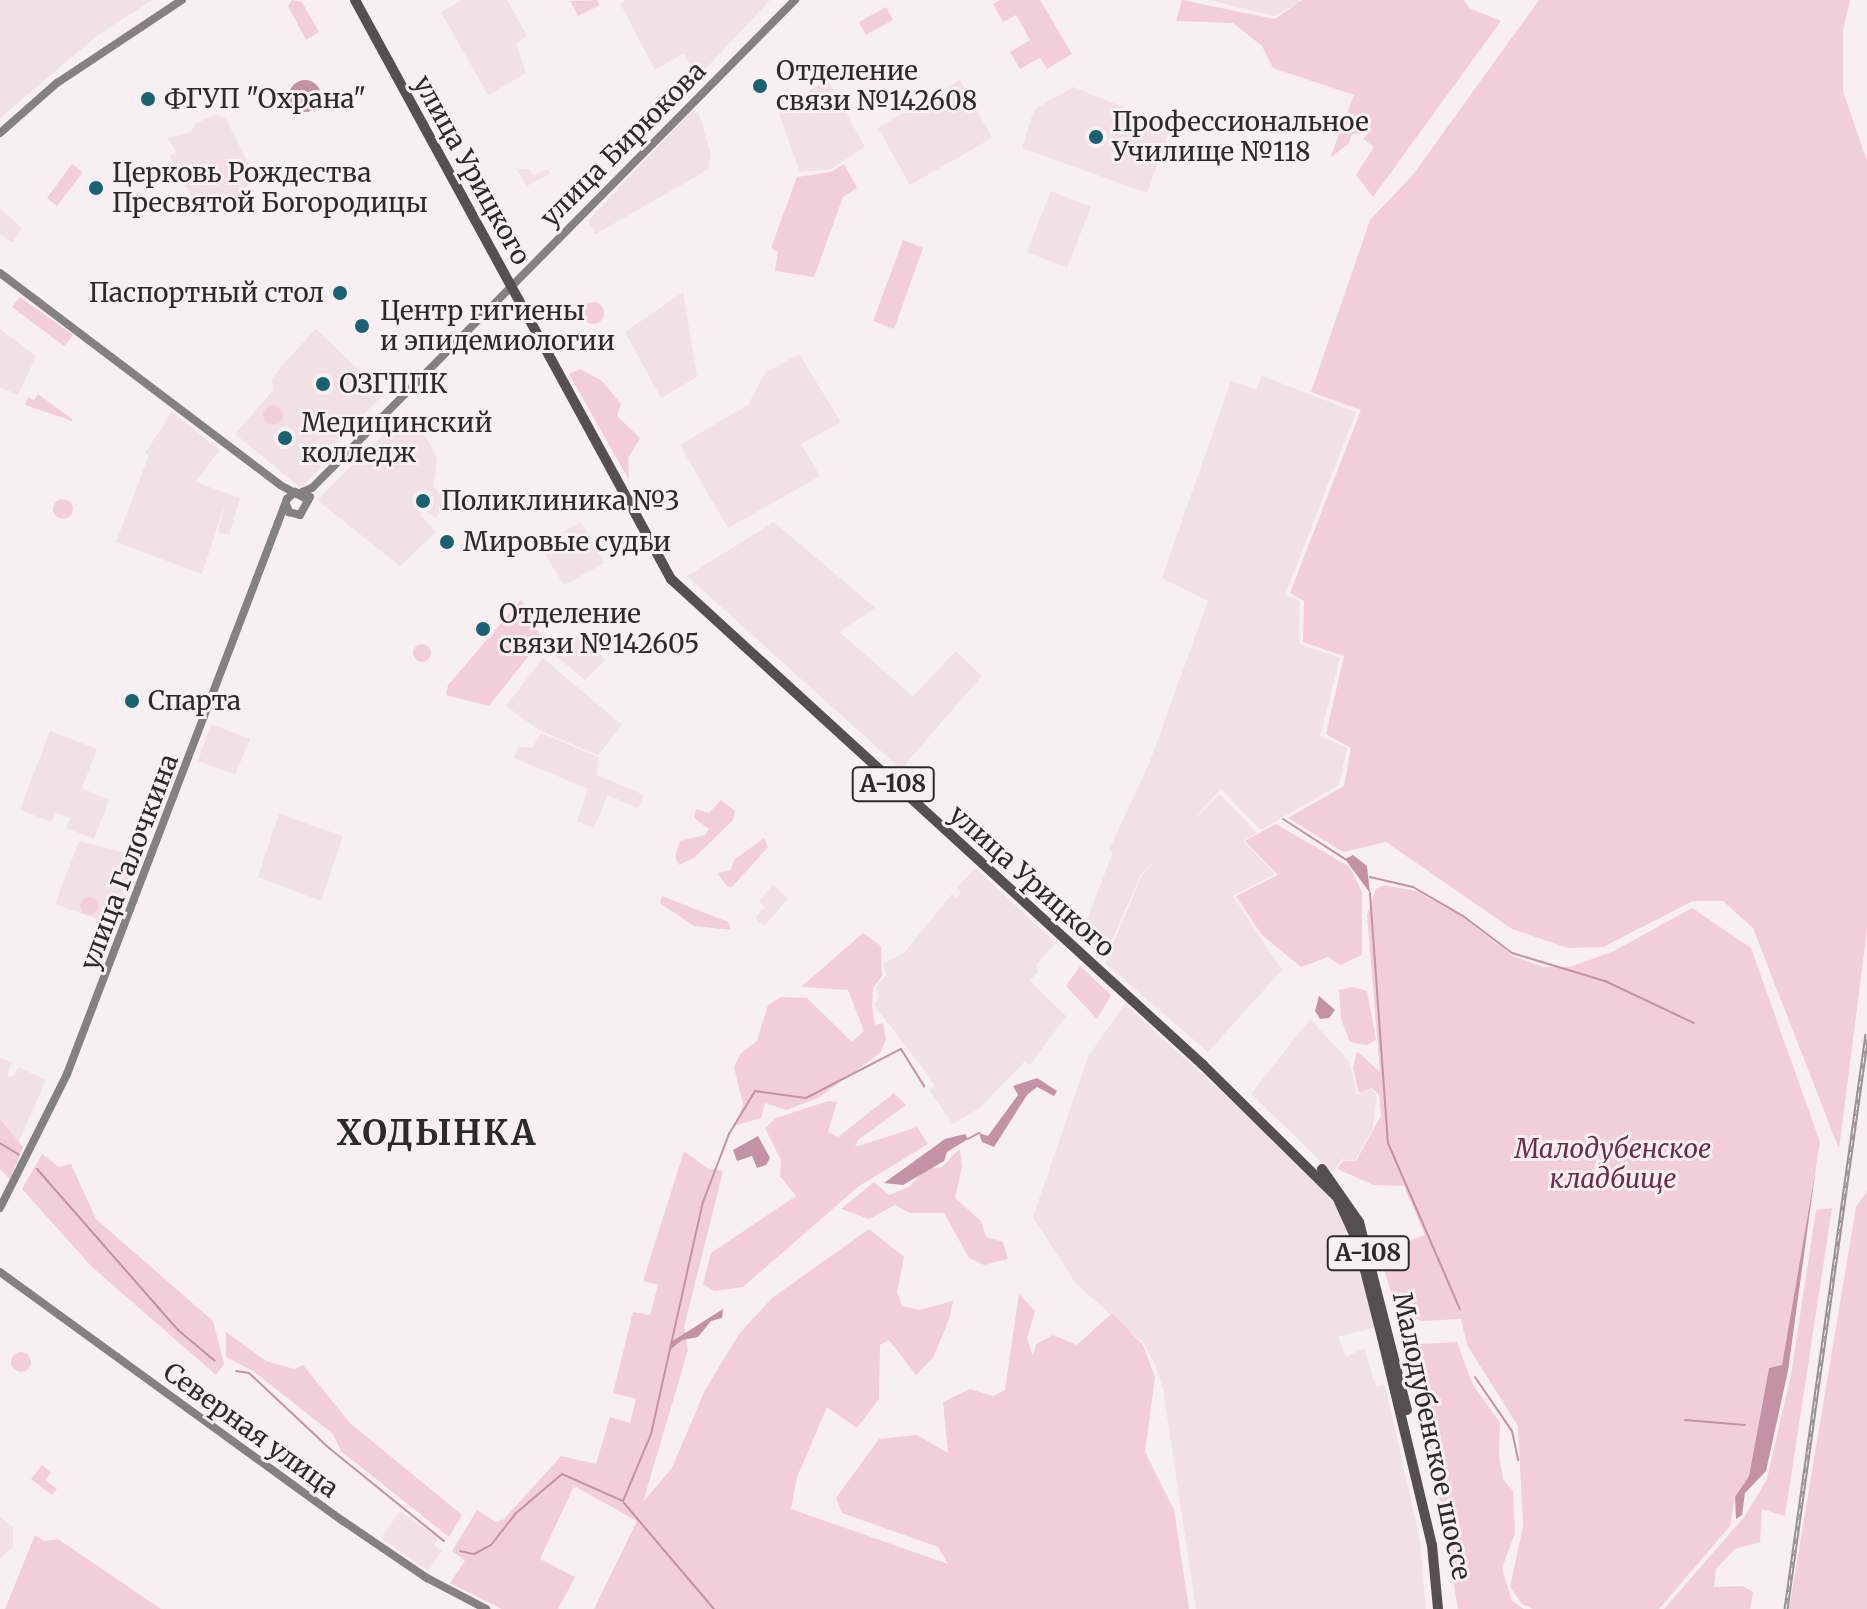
<!DOCTYPE html>
<html>
<head>
<meta charset="utf-8">
<style>
	body { margin:0 }
	#map { position:relative; width:1867px; height:1609px; overflow:hidden; background:#f8eff2; font-family:Merriweather,serif }
	div>[style] { position:absolute }
	.built>* { inset:0; background:#f1e0e6 }
	.green>* { inset:0; background:#f2ceda }
	.round { border-radius:50% }
	.water>* { inset:0; background:#c392a4 }
	.stream>* { height:2px; margin:-1px; padding:0 1px; transform-origin:1px; border-radius:1px; background:#c392a4 }
	.secondary>* { height:8px; margin:-4px; padding:0 4px; transform-origin:4px; border-radius:4px; background:#858081 }
	.highway>* { height:10px; margin:-5px; padding:0 5px; transform-origin:5px; border-radius:5px; background:#564f52 }
	.rail>* { height:5px; margin-top:-2.5px; transform-origin:0; background:repeating-linear-gradient(90deg,#f8eff2 0 6px,#989294 0 12px); box-sizing:border-box; border-block:2px solid #989294 }
	.dots>* { width:22px; height:22px; translate:-50% -50%; box-sizing:border-box; border:4px solid #f8eff2; border-radius:50% }
	span { translate:-50% -50%; white-space:nowrap; text-align:center; line-height:1.15; -webkit-text-stroke:6px #f8eff2; paint-order:stroke }
	.shield-label span { padding:2px 6px; background:#f8eff2; border:2px solid; border-radius:6px; -webkit-text-stroke-width:0 }
	.shield-label { font-size:24px; color:#2d2a2b; font-weight:700 }
	.poi-label { font-size:26px; color:#2d2a2b }
	.left { translate:0 -50%; text-align:left }
	.right { translate:-100% -50%; text-align:right }
	.street-label { font-size:26px; color:#2d2a2b }
	.park-label { font-size:26px; color:#6b2d48; font-style:italic }
	.district-label { font-size:34px; color:#2d2a2b; font-weight:700; letter-spacing:2px }
</style>
</head>
<body>
<div id="map">
	<div class="built">
		<div style="clip-path:polygon(0 0,152px 0,98px 35px,0 118px)"></div>
		<div style="clip-path:polygon(462px 0,507px 0,527px 36px,516px 43px,526px 73px,488px 95px,441px 12px)"></div>
		<div style="clip-path:polygon(626px 0,770px 0,697px 78px,684px 53px,655px 70px,620px 3px)"></div>
		<div style="clip-path:polygon(1208px 0,1298px 0,1300px 2px,1274px 16px)"></div>
		<div style="clip-path:polygon(827px 79px,865px 147px,831px 169px,800px 172px,778px 111px)"></div>
		<div style="clip-path:polygon(960px 80px,992px 138px,910px 185px,878px 128px)"></div>
		<div style="clip-path:polygon(1073px 87px,1171px 126px,1147px 193px,1022px 148px,1034px 110px)"></div>
		<div style="clip-path:polygon(693px 109px,699px 114px,710px 152px,709px 169px,596px 234px,588px 221px)"></div>
		<div style="clip-path:polygon(215px 114px,226px 119px,257px 181px,241px 190px,243px 195px,200px 213px,170px 156px,176px 152px,168px 138px,191px 132px,195px 124px)"></div>
		<div style="clip-path:polygon(517px 169px,529px 169px,534px 176px,546px 169px,551px 173px,527px 186px)"></div>
		<div style="clip-path:polygon(1051px 191px,1091px 207px,1067px 268px,1027px 252px)"></div>
		<div style="clip-path:polygon(0 208px,22px 229px,12px 242px,0 234px)"></div>
		<div style="clip-path:polygon(683px 292px,697px 377px,661px 398px,625px 332px)"></div>
		<div style="clip-path:polygon(0 329px,36px 356px,18px 395px,0 387px)"></div>
		<div style="clip-path:polygon(316px 329px,384px 394px,316px 462px,321px 467px,301px 488px,235px 434px,273px 390px,272px 379px,285px 362px)"></div>
		<div style="clip-path:polygon(799px 354px,841px 422px,801px 444px,820px 476px,728px 528px,680px 445px,748px 405px,765px 373px)"></div>
		<div style="clip-path:polygon(1262px 376px,1356px 412px,1285px 595px,1300px 601px,1299px 644px,1340px 658px,1320px 736px,1347px 748px,1339px 785px,1261px 830px,1221px 789px,1190px 823px,1220px 794px,1257px 833px,1243px 841px,1275px 874px,1233px 896px,1282px 970px,1208px 1052px,1105px 963px,1142px 875px,1155px 861px,1141px 874px,1104px 958px,1080px 938px,1113px 852px,1109px 850px,1149px 764px,1208px 601px,1162px 578px,1231px 381px,1256px 389px)"></div>
		<div style="clip-path:polygon(172px 412px,220px 450px,195px 482px,240px 498px,229px 535px,218px 532px,226px 501px,202px 574px,116px 542px,149px 455px,145px 453px)"></div>
		<div style="clip-path:polygon(407px 412px,430px 444px,437px 460px,433px 486px,449px 502px,436px 518px,425px 511px,420px 515px,436px 532px,400px 566px,317px 500px)"></div>
		<div style="clip-path:polygon(581px 522px,604px 563px,564px 585px,539px 545px)"></div>
		<div style="clip-path:polygon(774px 522px,875px 608px,839px 632px,913px 696px,956px 651px,982px 676px,901px 769px,687px 576px)"></div>
		<div style="clip-path:polygon(585px 632px,605px 660px,585px 680px,550px 651px)"></div>
		<div style="clip-path:polygon(543px 658px,622px 725px,598px 755px,539px 730px,506px 706px)"></div>
		<div style="clip-path:polygon(211px 724px,250px 739px,235px 775px,198px 761px)"></div>
		<div style="clip-path:polygon(50px 731px,97px 749px,82px 788px,109px 800px,94px 839px,66px 828px,70px 818px,56px 813px,51px 822px,20px 810px)"></div>
		<div style="clip-path:polygon(541px 733px,598px 757px,597px 775px,644px 795px,638px 808px,608px 795px,594px 828px,577px 821px,588px 789px,514px 758px,518px 747px,532px 748px)"></div>
		<div style="clip-path:polygon(279px 814px,343px 836px,321px 901px,258px 877px)"></div>
		<div style="clip-path:polygon(79px 841px,138px 856px,113px 925px,55px 904px)"></div>
		<div style="clip-path:polygon(975px 868px,1056px 943px,1036px 965px,1038px 971px,1030px 981px,1066px 1016px,1030px 1065px,1025px 1061px,981px 1107px,953px 1124px,929px 1090px,935px 1086px,928px 1075px,874px 1005px,879px 997px,876px 987px,886px 975px,883px 963px,903px 954px,952px 894px,956px 898px,961px 893px,958px 887px)"></div>
		<div style="clip-path:polygon(773px 885px,788px 899px,764px 926px,755px 918px,765px 907px,759px 901px)"></div>
		<div style="clip-path:polygon(1125px 1004px,1305px 1168px,1341px 1212px,1376px 1327px,1338px 1337px,1346px 1357px,1364px 1348px,1376px 1387px,1385px 1385px,1420px 1541px,1426px 1609px,1196px 1609px,1163px 1388px,1154px 1362px,1144px 1343px,1076px 1284px,1033px 1217px,1088px 1057px)"></div>
		<div style="clip-path:polygon(1310px 1019px,1349px 1061px,1357px 1095px,1372px 1089px,1377px 1096px,1372px 1131px,1354px 1161px,1342px 1159px,1332px 1172px,1251px 1094px)"></div>
		<div style="clip-path:polygon(0 1058px,12px 1062px,7px 1076px,13px 1077px,18px 1067px,46px 1080px,18px 1143px,0 1119px)"></div>
		<div style="clip-path:polygon(400px 1511px,439px 1538px,434px 1545px,442px 1551px,428px 1571px,381px 1538px)"></div>
		<div style="clip-path:polygon(0 1517px,13px 1527px,13px 1547px,0 1558px)"></div>
	</div>
	<div class="green">
		<div style="clip-path:polygon(292px 0,302px 2px,319px 32px,306px 40px,288px 6px)"></div>
		<div style="clip-path:polygon(597px 0,600px 5px,578px 16px,570px 1px)"></div>
		<div style="clip-path:polygon(1000px 0,1040px 0,1072px 54px,1047px 69px,1040px 58px,1020px 69px,1010px 52px,1030px 40px,1016px 15px,1003px 22px,993px 4px)"></div>
		<div style="clip-path:polygon(1182px 0,1275px 19px,1302px 0,1464px 0,1469px 8px,1501px 21px,1373px 197px,1356px 175px,1374px 147px,1363px 139px,1369px 133px,1352px 134px,1349px 143px,1330px 158px,1354px 95px,1273px 68px,1262px 46px,1233px 23px,1176px 21px)"></div>
		<div style="clip-path:polygon(1539px 0,1850px 0,1843px 31px,1843px 91px,1867px 161px,1867px 930px,1839px 1149px,1753px 928px,1723px 901px,1693px 901px,1603px 947px,1568px 948px,1512px 929px,1386px 842px,1343px 852px,1288px 818px,1344px 786px,1351px 748px,1326px 734px,1344px 656px,1303px 642px,1304px 601px,1290px 593px,1361px 410px,1311px 392px,1370px 220px,1412px 176px)"></div>
		<div style="clip-path:polygon(886px 7px,893px 20px,866px 35px,859px 22px)"></div>
		<div style="clip-path:polygon(72px 164px,83px 172px,57px 206px,47px 198px)"></div>
		<div style="clip-path:polygon(844px 164px,857px 188px,843px 197px,814px 277px,775px 271px,778px 252px,771px 248px,797px 177px,831px 172px)"></div>
		<div style="clip-path:polygon(903px 240px,923px 248px,894px 329px,873px 321px)"></div>
		<div style="clip-path:polygon(20px 297px,73px 335px,64px 346px,12px 307px)"></div>
		<div class="round" style="left:582px;top:302px;width:22px;height:22px"></div>
		<div style="clip-path:polygon(580px 369px,602px 381px,621px 404px,617px 416px,640px 438px,628px 458px,629px 480px,569px 374px)"></div>
		<div style="clip-path:polygon(38px 394px,72px 419px,72px 421px,25px 405px,28px 397px,34px 400px)"></div>
		<div class="round" style="left:263px;top:405px;width:20px;height:20px"></div>
		<div class="round" style="left:53px;top:499px;width:20px;height:20px"></div>
		<div style="clip-path:polygon(521px 600px,542px 639px,489px 706px,446px 695px,448px 685px)"></div>
		<div class="round" style="left:413px;top:644px;width:18px;height:18px"></div>
		<div style="clip-path:polygon(721px 800px,735px 811px,733px 820px,695px 857px,679px 865px,675px 856px,680px 841px,705px 835px,709px 829px,694px 818px,696px 809px,709px 813px)"></div>
		<div style="clip-path:polygon(1276px 824px,1350px 867px,1362px 892px,1362px 955px,1340px 965px,1328px 957px,1301px 967px,1261px 934px,1236px 896px,1278px 875px,1245px 841px)"></div>
		<div style="clip-path:polygon(764px 838px,768px 847px,732px 887px,727px 886px,717px 873px,731px 870px,734px 860px)"></div>
		<div style="clip-path:polygon(1384px 885px,1416px 891px,1458px 914px,1513px 956px,1543px 967px,1570px 967px,1614px 951px,1692px 908px,1751px 948px,1820px 1142px,1782px 1366px,1769px 1368px,1749px 1476px,1735px 1497px,1730px 1526px,1659px 1609px,1533px 1609px,1522px 1604px,1510px 1587px,1523px 1526px,1518px 1426px,1467px 1345px,1461px 1319px,1422px 1321px,1396px 1310px,1379px 1252px,1425px 1235px,1404px 1186px,1374px 1185px,1337px 1169px,1343px 1161px,1356px 1161px,1381px 1116px,1379px 1095px,1372px 1088px,1359px 1093px,1353px 1068px,1357px 1051px,1380px 1072px,1367px 915px,1376px 889px)"></div>
		<div style="clip-path:polygon(662px 896px,728px 922px,731px 930px,694px 926px,660px 903px)"></div>
		<div class="round" style="left:80px;top:897px;width:18px;height:18px"></div>
		<div style="clip-path:polygon(863px 933px,881px 946px,882px 976px,873px 988px,872px 1006px,875px 1025px,883px 1023px,886px 1040px,880px 1053px,818px 1098px,786px 1110px,765px 1103px,761px 1118px,736px 1125px,743px 1104px,734px 1067px,740px 1054px,757px 1041px,768px 1005px,781px 997px,807px 998px,852px 1042px,864px 1031px,848px 990px,801px 987px)"></div>
		<div style="clip-path:polygon(1080px 966px,1111px 995px,1097px 1019px,1066px 986px)"></div>
		<div style="clip-path:polygon(1353px 987px,1367px 991px,1376px 1040px,1367px 1045px,1350px 1042px,1341px 1019px,1339px 990px)"></div>
		<div style="clip-path:polygon(894px 1093px,906px 1105px,858px 1140px,855px 1147px,917px 1127px,928px 1144px,859px 1186px,743px 1287px,714px 1291px,703px 1284px,711px 1253px,796px 1196px,780px 1176px,781px 1160px,765px 1128px,776px 1118px,828px 1101px,837px 1102px,828px 1132px,838px 1137px)"></div>
		<div style="clip-path:polygon(0 1119px,23px 1147px,10px 1179px,0 1169px)"></div>
		<div style="clip-path:polygon(960px 1148px,962px 1167px,955px 1198px,981px 1221px,986px 1237px,1003px 1242px,1008px 1259px,984px 1265px,969px 1258px,944px 1213px,910px 1213px,895px 1205px,869px 1219px,841px 1209px,874px 1182px,889px 1195px,909px 1187px,925px 1169px,942px 1167px)"></div>
		<div style="clip-path:polygon(684px 1151px,707px 1168px,723px 1171px,684px 1327px,688px 1350px,643px 1502px,672px 1468px,705px 1390px,739px 1334px,772px 1298px,869px 1229px,904px 1257px,897px 1292px,902px 1306px,919px 1310px,953px 1301px,949px 1319px,933px 1358px,916px 1375px,889px 1340px,880px 1345px,879px 1399px,857px 1428px,827px 1407px,797px 1477px,791px 1509px,948px 1564px,938px 1547px,842px 1513px,836px 1498px,879px 1439px,917px 1435px,948px 1453px,943px 1402px,970px 1389px,993px 1396px,1005px 1390px,1019px 1294px,1035px 1311px,1027px 1338px,1033px 1356px,1036px 1344px,1053px 1335px,1077px 1345px,1112px 1313px,1143px 1345px,1155px 1377px,1145px 1452px,1174px 1510px,1189px 1609px,594px 1609px,637px 1521px,574px 1486px,540px 1559px,575px 1577px,558px 1609px,502px 1609px,450px 1583px,465px 1561px,452px 1551px,477px 1510px,496px 1522px,504px 1519px,561px 1456px,596px 1464px,610px 1417px,630px 1423px,636px 1399px,613px 1393px,633px 1312px,650px 1315px,658px 1285px,643px 1281px)"></div>
		<div style="clip-path:polygon(42px 1154px,59px 1167px,71px 1164px,96px 1219px,213px 1321px,224px 1364px,216px 1375px,92px 1267px,22px 1189px)"></div>
		<div style="clip-path:polygon(1867px 1191px,1867px 1609px,1789px 1609px,1856px 1207px)"></div>
		<div style="clip-path:polygon(1832px 1208px,1785px 1516px,1762px 1509px,1760px 1542px,1735px 1549px,1716px 1569px,1714px 1587px,1743px 1586px,1753px 1592px,1750px 1609px,1664px 1609px,1745px 1516px,1767px 1479px,1791px 1375px,1816px 1210px)"></div>
		<div style="clip-path:polygon(226px 1332px,266px 1361px,294px 1369px,303px 1365px,350px 1423px,462px 1515px,449px 1537px,341px 1451px,333px 1434px,253px 1371px,226px 1357px)"></div>
		<div style="clip-path:polygon(1457px 1342px,1472px 1383px,1500px 1423px,1499px 1455px,1503px 1479px,1513px 1491px,1515px 1533px,1502px 1568px,1512px 1601px,1524px 1609px,1458px 1609px,1432px 1456px,1404px 1345px)"></div>
		<div class="round" style="left:11px;top:1352px;width:20px;height:20px"></div>
		<div style="clip-path:polygon(42px 1465px,51px 1473px,45px 1480px,57px 1489px,52px 1495px,31px 1479px)"></div>
		<div style="clip-path:polygon(35px 1535px,44px 1541px,58px 1539px,161px 1609px,5px 1609px)"></div>
	</div>
	<div class="water">
		<div class="round" style="left:289px;top:80px;width:32px;height:32px"></div>
		<div style="clip-path:polygon(1353px 855px,1367px 866px,1370px 893px,1345px 859px)"></div>
		<div style="clip-path:polygon(1319px 996px,1335px 1010px,1329px 1018px,1320px 1019px,1315px 1011px)"></div>
		<div style="clip-path:polygon(1037px 1078px,1057px 1091px,1054px 1096px,1037px 1087px,1027px 1095px,994px 1147px,982px 1142px,979px 1133px,988px 1136px,1018px 1095px,1013px 1086px)"></div>
		<div style="clip-path:polygon(965px 1134px,968px 1139px,947px 1152px,944px 1161px,903px 1185px,884px 1183px,945px 1139px)"></div>
		<div style="clip-path:polygon(758px 1136px,770px 1158px,766px 1165px,757px 1168px,752px 1156px,737px 1161px,733px 1150px)"></div>
		<div style="clip-path:polygon(1816px 1167px,1788px 1371px,1766px 1471px,1745px 1493px,1742px 1515px,1736px 1519px,1735px 1497px,1749px 1476px,1769px 1368px,1782px 1365px)"></div>
		<div style="clip-path:polygon(723px 1309px,722px 1318px,711px 1321px,698px 1337px,682px 1340px,671px 1349px,671px 1342px)"></div>
	</div>
	<div class="stream">
		<div style="left:1283px;top:819px;width:74px;rotate:32.8deg"></div>
		<div style="left:1370px;top:877px;width:44px;rotate:13.1deg"></div>
		<div style="left:1413px;top:887px;width:58px;rotate:30.1deg"></div>
		<div style="left:1463px;top:916px;width:61px;rotate:37.1deg"></div>
		<div style="left:1512px;top:953px;width:97px;rotate:16.8deg"></div>
		<div style="left:1605px;top:981px;width:98px;rotate:25.3deg"></div>
		<div style="left:1370px;top:893px;width:251px;rotate:85.9deg"></div>
		<div style="left:1388px;top:1143px;width:181px;rotate:66.6deg"></div>
		<div style="left:968px;top:1139px;width:13px;rotate:-29deg"></div>
		<div style="left:0;top:1143px;width:22px;rotate:32deg"></div>
		<div style="left:37px;top:1169px;width:214px;rotate:48.8deg"></div>
		<div style="left:178px;top:1330px;width:48px;rotate:40deg"></div>
		<div style="left:236px;top:1371px;width:13px;rotate:9deg"></div>
		<div style="left:249px;top:1373px;width:110px;rotate:43.2deg"></div>
		<div style="left:329px;top:1448px;width:148px;rotate:39deg"></div>
		<div style="left:1475px;top:1377px;width:65px;rotate:55.6deg"></div>
		<div style="left:1512px;top:1431px;width:30px;rotate:78deg"></div>
		<div style="left:1685px;top:1420px;width:60px;rotate:4.8deg"></div>
		<div style="left:624px;top:1503px;width:139px;rotate:49.7deg"></div>
		<div style="left:460px;top:1551px;width:14px;rotate:12deg"></div>
		<div style="left:474px;top:1554px;width:19px;rotate:-28deg"></div>
		<div style="left:491px;top:1545px;width:39px;rotate:-52deg"></div>
		<div style="left:515px;top:1514px;width:62px;rotate:-40.4deg"></div>
		<div style="left:562px;top:1474px;width:67px;rotate:23.9deg"></div>
		<div style="left:623px;top:1501px;width:73px;rotate:-67.3deg"></div>
		<div style="left:651px;top:1434px;width:238px;rotate:-77.4deg"></div>
		<div style="left:703px;top:1202px;width:73px;rotate:-69.1deg"></div>
		<div style="left:729px;top:1134px;width:50px;rotate:-58.8deg"></div>
		<div style="left:755px;top:1091px;width:51px;rotate:7.8deg"></div>
		<div style="left:806px;top:1098px;width:107px;rotate:-27.3deg"></div>
		<div style="left:901px;top:1049px;width:44px;rotate:58.1deg"></div>
	</div>
	<div class="secondary">
		<div style="left:0;top:133px;width:76px;rotate:-41.3deg"></div>
		<div style="left:57px;top:83px;width:150px;rotate:-33.6deg"></div>
		<div style="left:0;top:273px;width:351px;rotate:37.1deg"></div>
		<div style="left:280px;top:485px;width:32px;rotate:28deg"></div>
		<div style="left:300px;top:493px;width:13px;rotate:-23deg"></div>
		<div style="left:312px;top:488px;width:687px;rotate:-45.3deg"></div>
		<div style="left:286px;top:504px;width:9px;rotate:69deg"></div>
		<div style="left:289px;top:512px;width:11px;rotate:15deg"></div>
		<div style="left:300px;top:515px;width:21px;rotate:-61deg"></div>
		<div style="left:0;top:1208px;width:150px;rotate:-63.4deg"></div>
		<div style="left:67px;top:1074px;width:616px;rotate:-69.06deg"></div>
		<div style="left:287px;top:499px;width:11px;rotate:-41deg"></div>
		<div style="left:0;top:1272px;width:424px;rotate:36deg"></div>
		<div style="left:343px;top:1521px;width:102px;rotate:34.2deg"></div>
		<div style="left:427px;top:1578px;width:67px;rotate:27.7deg"></div>
	</div>
	<div class="highway">
		<div style="left:355px;top:0;width:660px;rotate:61.38deg"></div>
		<div style="left:671px;top:579px;width:721px;rotate:42.41deg"></div>
		<div style="left:1203px;top:1065px;width:188px;rotate:44.6deg"></div>
		<div style="left:1337px;top:1197px;width:51px;rotate:65.5deg"></div>
		<div style="left:1358px;top:1243px;width:97px;rotate:75.7deg"></div>
		<div style="left:1382px;top:1337px;width:214px;rotate:76.5deg"></div>
		<div style="left:1432px;top:1545px;width:64px;rotate:84.6deg"></div>
		<div style="left:1322px;top:1169px;width:65px;rotate:55.1deg"></div>
		<div style="left:1359px;top:1222px;width:194px;rotate:75.7deg"></div>
	</div>
	<div class="rail">
		<div style="left:1786px;top:1609px;width:581px;rotate:-81.98deg"></div>
	</div>
	<div class="dots">
		<div style="left:760px;top:86px;background:#1a6271"></div>
		<div style="left:148px;top:99px;background:#1a6271"></div>
		<div style="left:1096px;top:137px;background:#1a6271"></div>
		<div style="left:96px;top:188px;background:#1a6271"></div>
		<div style="left:340px;top:293px;background:#1a6271"></div>
		<div style="left:362px;top:326px;background:#1a6271"></div>
		<div style="left:323px;top:384px;background:#1a6271"></div>
		<div style="left:285px;top:438px;background:#1a6271"></div>
		<div style="left:423px;top:501px;background:#1a6271"></div>
		<div style="left:447px;top:542px;background:#1a6271"></div>
		<div style="left:483px;top:629px;background:#1a6271"></div>
		<div style="left:132px;top:701px;background:#1a6271"></div>
	</div>
	<div class="shield-label">
		<span style="left:893px;top:784px">А-108</span>
		<span style="left:1368px;top:1253px">А-108</span>
	</div>
	<div class="poi-label">
		<span class="left" style="left:776px;top:86px">Отделение<br>связи №142608</span>
		<span class="left" style="left:164px;top:99px">ФГУП "Охрана"</span>
		<span class="left" style="left:1112px;top:137px">Профессиональное<br>Училище №118</span>
		<span class="left" style="left:112px;top:188px">Церковь Рождества<br>Пресвятой Богородицы</span>
		<span class="right" style="left:324px;top:293px">Паспортный стол</span>
		<span class="left" style="left:380px;top:326px">Центр гигиены<br>и эпидемиологии</span>
		<span class="left" style="left:339px;top:384px">ОЗГППК</span>
		<span class="left" style="left:301px;top:438px">Медицинский<br>колледж</span>
		<span class="left" style="left:441px;top:501px">Поликлиника №3</span>
		<span class="left" style="left:463px;top:542px">Мировые судьи</span>
		<span class="left" style="left:499px;top:629px">Отделение<br>связи №142605</span>
		<span class="left" style="left:148px;top:701px">Спарта</span>
	</div>
	<div class="street-label">
		<span style="left:623px;top:144px;rotate:-45deg">улица Бирюкова</span>
		<span style="left:472px;top:170px;rotate:61deg">улица Урицкого</span>
		<span style="left:129px;top:862px;rotate:-69deg">улица Галочкина</span>
		<span style="left:1032px;top:881px;rotate:42deg">улица Урицкого</span>
		<span style="left:251px;top:1430px;rotate:36deg">Северная улица</span>
		<span style="left:1432px;top:1436px;rotate:78deg">Малодубенское шоссе</span>
	</div>
	<div class="park-label">
		<span style="left:1613px;top:1164px">Малодубенское<br>кладбище</span>
	</div>
	<div class="district-label">
		<span style="left:437px;top:1134px">ХОДЫНКА</span>
	</div>
</div>
</body>
</html>
